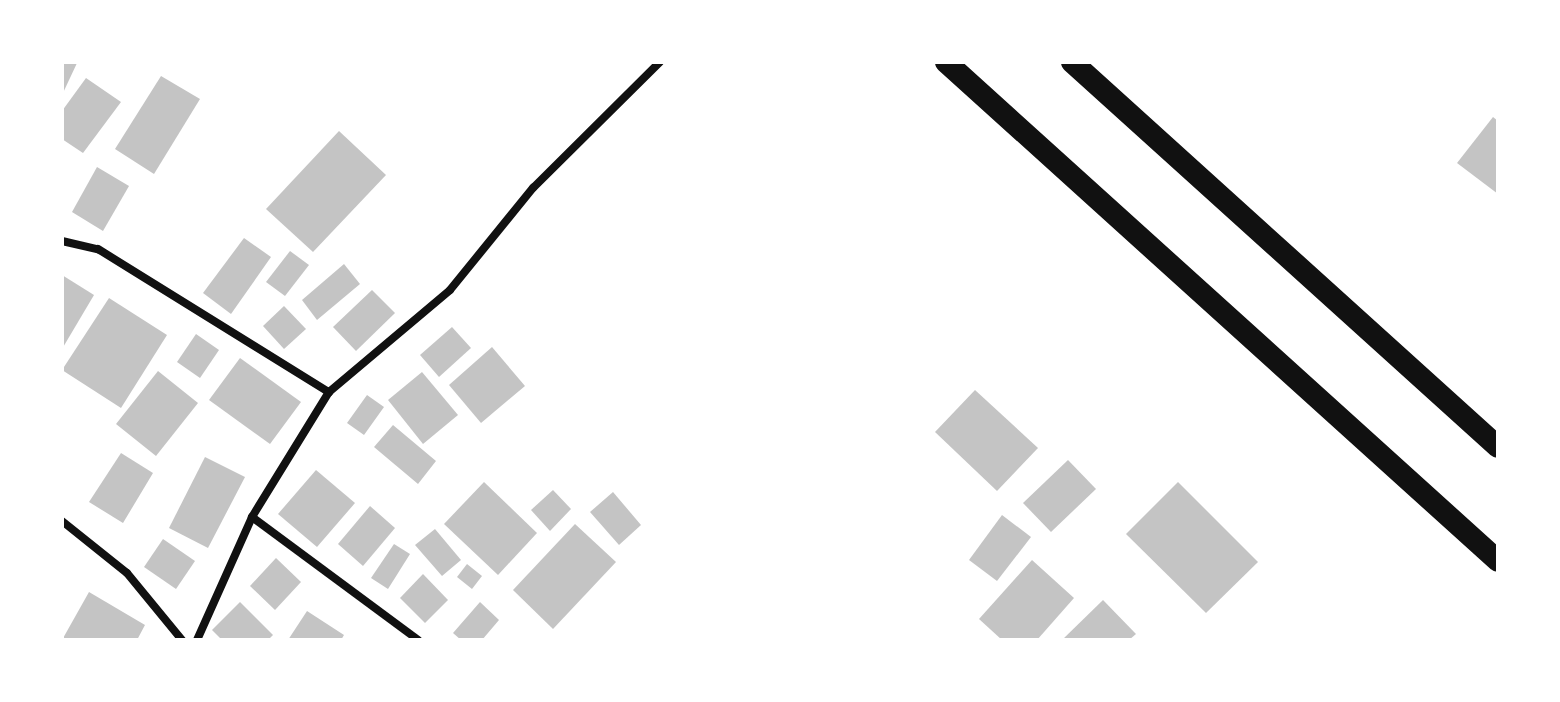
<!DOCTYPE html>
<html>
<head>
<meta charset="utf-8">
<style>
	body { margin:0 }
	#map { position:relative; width:1560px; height:702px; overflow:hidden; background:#fff; font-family:Spectral,serif }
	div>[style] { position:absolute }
	.building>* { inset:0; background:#c4c4c4 }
	.minor>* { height:8px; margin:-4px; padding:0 4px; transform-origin:4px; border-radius:4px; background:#111 }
	.trunk>* { height:22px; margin:-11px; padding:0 11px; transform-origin:11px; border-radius:11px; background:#111 }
	span { translate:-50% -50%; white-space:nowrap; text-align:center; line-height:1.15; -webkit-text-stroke:7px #fff; paint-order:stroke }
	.frame { position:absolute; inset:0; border:64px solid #fff; pointer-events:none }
</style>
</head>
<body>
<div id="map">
	<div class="building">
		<div style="clip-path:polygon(62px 62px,77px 63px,62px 95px)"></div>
		<div style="clip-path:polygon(161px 76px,200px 99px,154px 174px,115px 149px)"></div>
		<div style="clip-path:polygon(86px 78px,121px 102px,83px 153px,62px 139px,62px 111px)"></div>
		<div style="clip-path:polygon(1493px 117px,1498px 121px,1498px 194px,1457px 163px)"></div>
		<div style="clip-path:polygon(339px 131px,386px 175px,313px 252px,266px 209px)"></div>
		<div style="clip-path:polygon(97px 167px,129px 186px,103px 231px,72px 212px)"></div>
		<div style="clip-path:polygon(244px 238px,271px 257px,231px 314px,203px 293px)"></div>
		<div style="clip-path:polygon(290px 251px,309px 265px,285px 296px,266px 282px)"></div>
		<div style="clip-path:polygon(344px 264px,360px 284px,317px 320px,302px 300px)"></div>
		<div style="clip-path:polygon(62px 275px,94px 295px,62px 349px)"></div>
		<div style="clip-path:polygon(372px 290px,395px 313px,356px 351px,333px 327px)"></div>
		<div style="clip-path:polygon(109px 298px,167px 335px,121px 408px,62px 370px)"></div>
		<div style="clip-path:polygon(284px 306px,306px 329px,284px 349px,263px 326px)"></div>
		<div style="clip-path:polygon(452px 327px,471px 348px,439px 377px,420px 355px)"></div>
		<div style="clip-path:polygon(196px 334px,219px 350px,200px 378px,177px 362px)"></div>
		<div style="clip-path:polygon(492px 347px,525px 386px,481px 423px,449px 385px)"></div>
		<div style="clip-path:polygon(240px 358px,301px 402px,270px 444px,209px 400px)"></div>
		<div style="clip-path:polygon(158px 371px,198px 403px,156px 456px,116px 424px)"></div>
		<div style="clip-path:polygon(422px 372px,458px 415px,423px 444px,388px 400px)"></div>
		<div style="clip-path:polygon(975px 390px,1038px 448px,997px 491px,935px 432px)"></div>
		<div style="clip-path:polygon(367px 395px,384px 407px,364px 435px,347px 423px)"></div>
		<div style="clip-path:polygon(393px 425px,436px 461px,418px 484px,374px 447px)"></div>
		<div style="clip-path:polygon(121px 453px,153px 473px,123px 523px,89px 502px)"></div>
		<div style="clip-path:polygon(205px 457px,245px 477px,208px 548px,169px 528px)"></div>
		<div style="clip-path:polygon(1068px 460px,1096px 489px,1051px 532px,1023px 503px)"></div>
		<div style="clip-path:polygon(316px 470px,355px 503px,317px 547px,278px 514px)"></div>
		<div style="clip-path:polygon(484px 482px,537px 533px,498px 575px,444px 524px)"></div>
		<div style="clip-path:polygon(1178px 482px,1258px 562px,1206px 613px,1126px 534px)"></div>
		<div style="clip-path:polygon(553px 490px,571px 509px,550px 531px,531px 510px)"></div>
		<div style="clip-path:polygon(613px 492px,641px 525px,619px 545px,590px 512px)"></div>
		<div style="clip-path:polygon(370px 506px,395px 528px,363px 566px,338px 544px)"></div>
		<div style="clip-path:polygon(1002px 515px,1031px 537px,997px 581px,969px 560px)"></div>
		<div style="clip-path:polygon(575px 524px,616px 562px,553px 629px,513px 590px)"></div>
		<div style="clip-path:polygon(435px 529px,461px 560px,442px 576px,415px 545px)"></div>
		<div style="clip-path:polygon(163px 539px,195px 561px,176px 589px,144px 567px)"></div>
		<div style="clip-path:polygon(394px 544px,410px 554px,388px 589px,371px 578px)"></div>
		<div style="clip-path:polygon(276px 558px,301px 582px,275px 610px,250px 586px)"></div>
		<div style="clip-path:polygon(1032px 560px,1074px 598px,1037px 640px,1002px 640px,979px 619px)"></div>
		<div style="clip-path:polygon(467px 564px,482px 576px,472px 589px,457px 577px)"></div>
		<div style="clip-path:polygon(423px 574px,448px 600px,425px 623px,400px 598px)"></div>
		<div style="clip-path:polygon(89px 592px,145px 625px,137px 640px,62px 640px)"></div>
		<div style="clip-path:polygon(1103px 600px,1136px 634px,1129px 640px,1062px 640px)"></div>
		<div style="clip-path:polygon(240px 602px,273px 635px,268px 640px,222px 640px,212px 630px)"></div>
		<div style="clip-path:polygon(480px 602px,499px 620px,482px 640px,461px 640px,453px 633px)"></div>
		<div style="clip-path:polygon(307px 611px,344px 635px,341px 640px,288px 640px)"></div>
	</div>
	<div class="minor">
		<div style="left:62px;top:241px;width:37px;rotate:13deg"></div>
		<div style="left:98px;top:249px;width:272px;rotate:31.8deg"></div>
		<div style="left:252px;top:517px;width:207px;rotate:36.5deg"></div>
		<div style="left:62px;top:521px;width:83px;rotate:38.7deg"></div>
		<div style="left:127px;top:573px;width:87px;rotate:50.6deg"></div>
		<div style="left:197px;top:640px;width:135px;rotate:-65.9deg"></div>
		<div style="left:252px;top:517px;width:147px;rotate:-58.4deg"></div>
		<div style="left:329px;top:392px;width:158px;rotate:-40.1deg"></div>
		<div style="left:450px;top:290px;width:132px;rotate:-50.9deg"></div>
		<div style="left:533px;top:188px;width:179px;rotate:-44.8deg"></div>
	</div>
	<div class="trunk">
		<div style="left:946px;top:62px;width:744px;rotate:42.11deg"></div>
		<div style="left:1072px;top:62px;width:574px;rotate:42.11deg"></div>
	</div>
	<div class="frame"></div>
</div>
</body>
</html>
